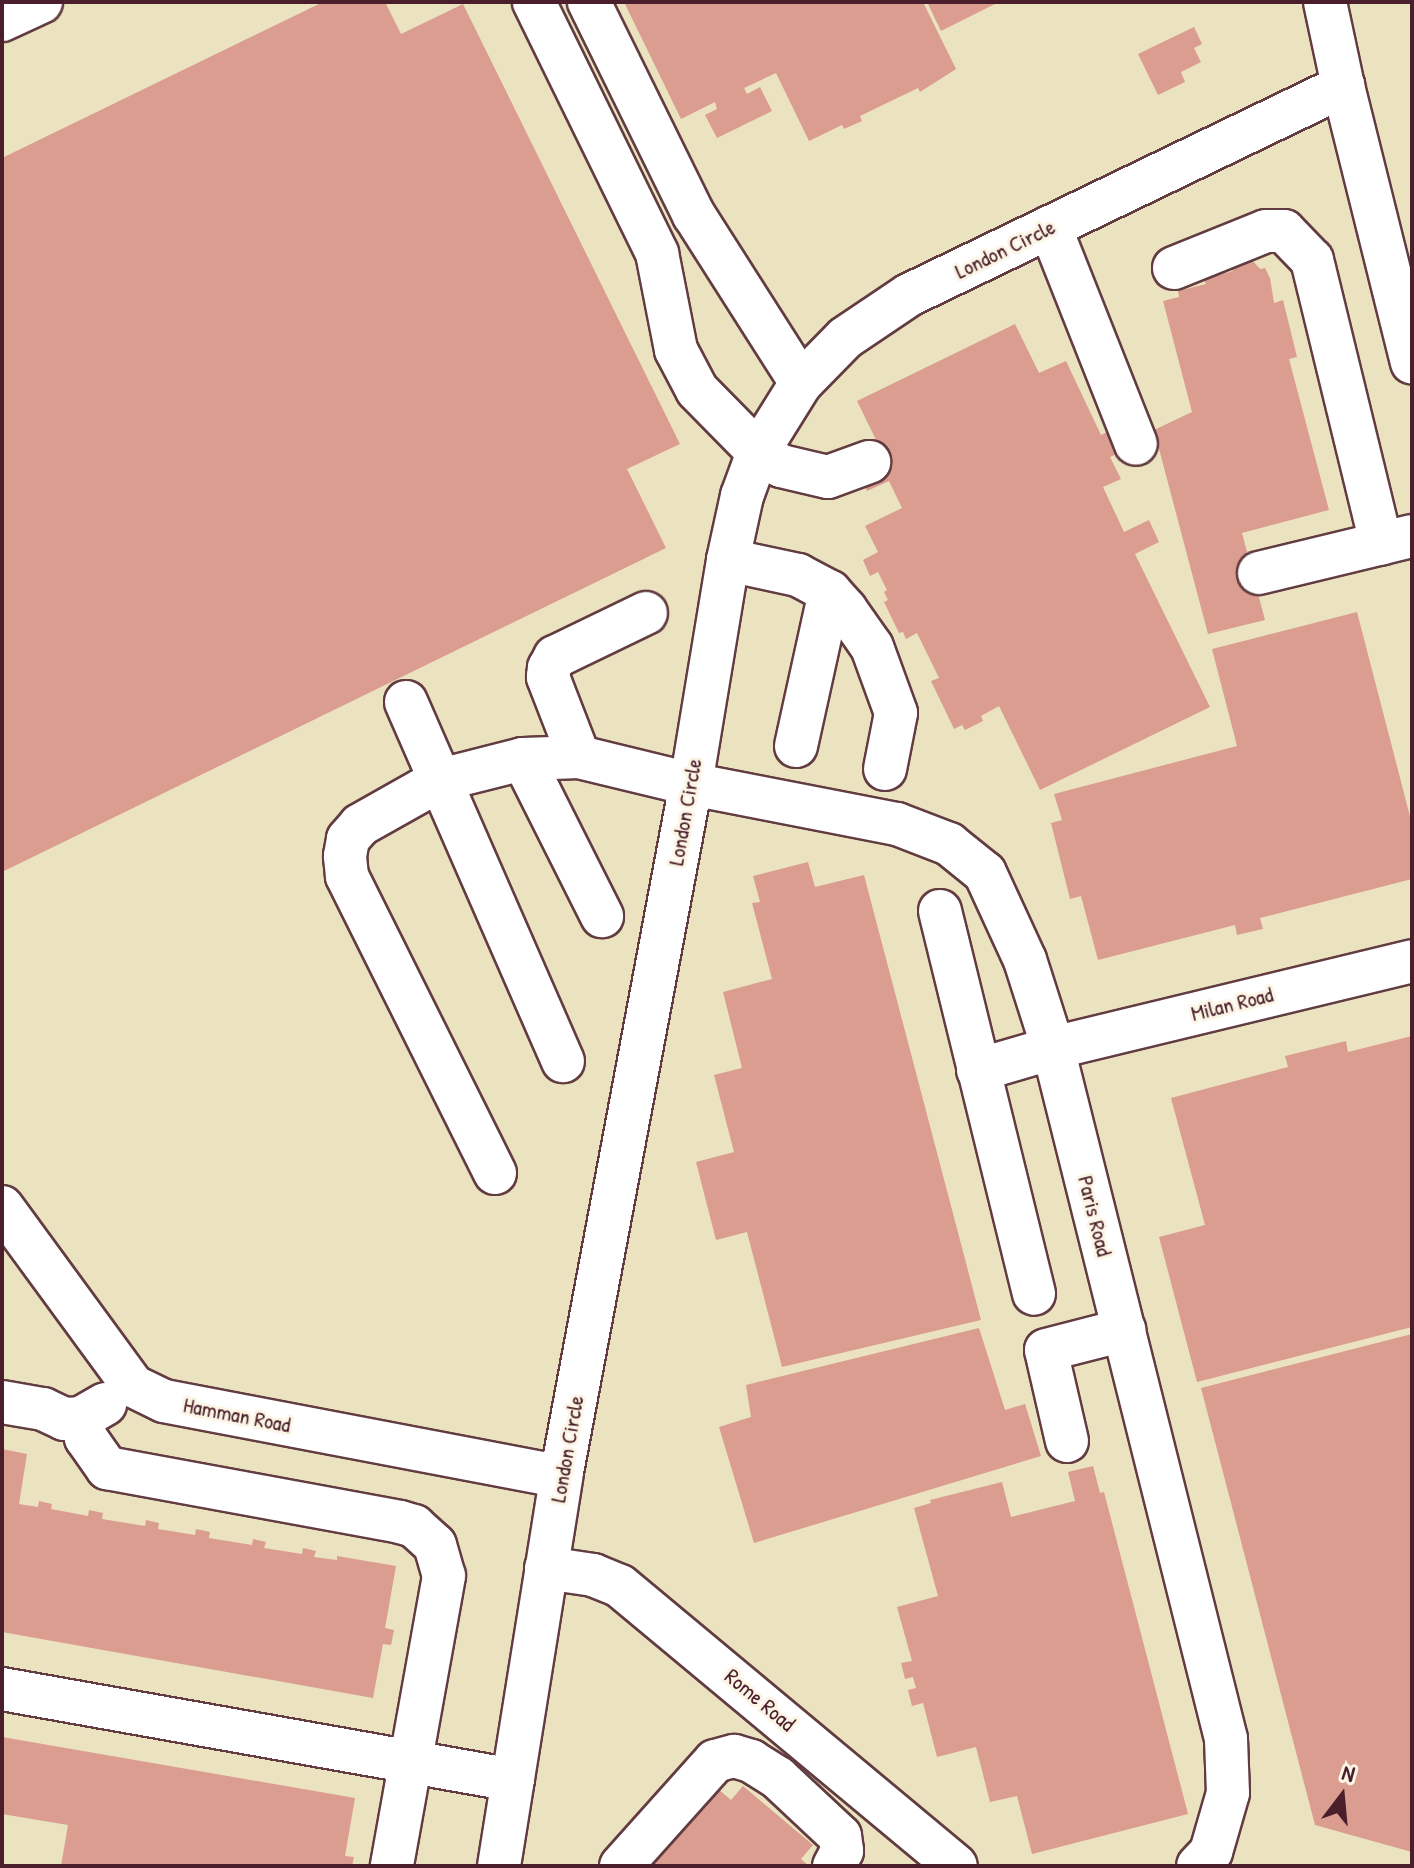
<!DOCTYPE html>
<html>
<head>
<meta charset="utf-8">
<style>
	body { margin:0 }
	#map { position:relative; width:1414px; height:1868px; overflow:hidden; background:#ebe2c0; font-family:"Patrick Hand",sans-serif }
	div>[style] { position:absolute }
	.building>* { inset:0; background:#da9d90 }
	.roads { filter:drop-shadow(2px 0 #623c41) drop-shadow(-2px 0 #623c41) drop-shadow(0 2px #623c41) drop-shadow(0 -2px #623c41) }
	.minor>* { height:42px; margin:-21px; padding:0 21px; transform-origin:21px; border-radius:21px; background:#fff }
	span { translate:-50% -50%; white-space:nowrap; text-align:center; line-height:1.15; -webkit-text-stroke:6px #fcf5e5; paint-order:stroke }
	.street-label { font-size:22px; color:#4a1f2b }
	.frame { position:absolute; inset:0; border:4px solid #4a1f2b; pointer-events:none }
	.north { position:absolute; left:1302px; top:1756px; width:80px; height:80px; -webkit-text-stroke:6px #fcf5e5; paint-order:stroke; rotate:16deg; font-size:22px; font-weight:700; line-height:32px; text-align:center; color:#4a1f2b }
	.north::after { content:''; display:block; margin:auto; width:28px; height:36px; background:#4a1f2b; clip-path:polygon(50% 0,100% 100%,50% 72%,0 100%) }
</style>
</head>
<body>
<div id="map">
	<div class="building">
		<div style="clip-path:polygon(323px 2px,385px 2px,401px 34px,463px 4px,680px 444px,627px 469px,666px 548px,2px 872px,2px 158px)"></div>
		<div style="clip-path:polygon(624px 2px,923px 2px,956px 69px,920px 92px,918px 88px,860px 116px,862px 121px,844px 129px,842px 125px,809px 141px,776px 73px,744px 88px,747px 94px,760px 87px,772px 111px,717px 138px,705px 115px,717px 109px,715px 102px,681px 119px)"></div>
		<div style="clip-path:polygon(927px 2px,999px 2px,941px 31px)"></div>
		<div style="clip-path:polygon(1194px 27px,1202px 44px,1194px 48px,1201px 62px,1181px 72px,1185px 82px,1158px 95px,1138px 54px)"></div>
		<div style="clip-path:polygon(1252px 260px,1260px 269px,1265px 268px,1270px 278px,1274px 303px,1283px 300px,1297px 357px,1289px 359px,1329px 510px,1242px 533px,1265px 620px,1208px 634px,1154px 430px,1192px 412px,1163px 301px,1179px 297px,1178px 291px,1206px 284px,1204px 279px,1233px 271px,1231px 266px)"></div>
		<div style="clip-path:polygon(1015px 324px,1039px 373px,1066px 361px,1101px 435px,1111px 430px,1121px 452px,1110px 457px,1121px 479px,1103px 487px,1124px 532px,1149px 520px,1159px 542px,1135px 554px,1210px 707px,1040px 790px,999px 706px,981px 716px,983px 721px,965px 730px,962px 725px,954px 729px,931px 681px,939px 678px,917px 633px,906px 639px,903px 632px,899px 633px,884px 602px,888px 600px,884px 592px,887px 590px,878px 572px,870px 576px,863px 560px,878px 552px,865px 526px,902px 508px,889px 481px,867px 491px,853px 464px,881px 450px,857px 401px)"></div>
		<div style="clip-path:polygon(1357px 612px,1412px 824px,1412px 879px,1260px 918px,1263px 929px,1237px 935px,1235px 925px,1098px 960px,1081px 896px,1070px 899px,1051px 823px,1062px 820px,1054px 794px,1237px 746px,1212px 649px)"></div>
		<div style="clip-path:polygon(808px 862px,815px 887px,864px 875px,981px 1320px,782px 1367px,747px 1232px,716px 1240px,696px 1162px,734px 1152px,714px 1075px,742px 1068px,723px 992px,772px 979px,752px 903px,760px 902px,753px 876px)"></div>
		<div style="clip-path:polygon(1412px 1036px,1412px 1327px,1197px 1382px,1159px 1237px,1205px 1225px,1171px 1098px,1288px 1067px,1285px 1056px,1346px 1041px,1348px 1052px)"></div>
		<div style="clip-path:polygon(979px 1328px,1005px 1410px,1025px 1404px,1041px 1456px,754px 1543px,719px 1427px,751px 1417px,746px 1385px)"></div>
		<div style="clip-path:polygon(1412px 1334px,1412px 1852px,1315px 1825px,1201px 1388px)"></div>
		<div style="clip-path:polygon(2px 1449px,27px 1454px,19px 1504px,38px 1507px,39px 1501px,52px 1504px,51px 1509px,88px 1516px,89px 1510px,103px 1513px,102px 1519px,145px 1526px,146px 1520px,159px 1523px,158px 1529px,195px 1535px,196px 1529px,210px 1532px,209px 1538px,252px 1545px,253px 1539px,266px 1542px,264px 1548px,302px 1554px,303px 1548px,316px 1551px,314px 1557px,337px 1560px,337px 1556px,396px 1566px,385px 1628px,394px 1630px,391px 1645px,383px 1644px,373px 1698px,2px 1632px)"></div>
		<div style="clip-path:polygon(1093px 1466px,1100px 1493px,1104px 1492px,1188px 1814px,1032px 1854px,1017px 1796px,990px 1802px,976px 1747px,937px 1757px,923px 1703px,912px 1706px,908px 1690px,916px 1688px,913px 1677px,905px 1679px,901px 1663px,912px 1661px,897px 1607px,938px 1596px,914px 1508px,931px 1503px,930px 1500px,1002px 1482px,1011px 1517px,1075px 1501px,1068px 1472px)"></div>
		<div style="clip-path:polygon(2px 1737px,355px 1798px,345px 1856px,354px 1857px,352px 1866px,61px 1866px,68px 1825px,2px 1814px)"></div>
		<div style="clip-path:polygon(743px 1786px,813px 1845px,801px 1859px,809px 1866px,652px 1866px,717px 1788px,731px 1800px)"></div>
	</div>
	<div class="roads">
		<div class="minor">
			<div style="left:534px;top:2px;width:280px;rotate:63.9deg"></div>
			<div style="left:657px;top:253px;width:99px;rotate:78.9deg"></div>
			<div style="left:676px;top:350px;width:45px;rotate:62.3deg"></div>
			<div style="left:697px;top:390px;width:87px;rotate:45.5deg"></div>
			<div style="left:758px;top:452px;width:27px;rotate:31deg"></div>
			<div style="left:781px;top:466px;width:48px;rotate:13.2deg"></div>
			<div style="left:828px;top:477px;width:44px;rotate:-20.1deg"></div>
			<div style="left:589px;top:2px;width:237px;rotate:63.8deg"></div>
			<div style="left:694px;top:215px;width:199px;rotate:57.5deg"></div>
			<div style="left:1325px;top:2px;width:86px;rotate:77.9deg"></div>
			<div style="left:1343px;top:86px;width:285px;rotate:76deg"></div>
			<div style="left:2px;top:20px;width:43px;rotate:-24.8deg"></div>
			<div style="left:1050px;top:227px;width:233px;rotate:68.4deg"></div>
			<div style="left:1174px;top:268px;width:99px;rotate:-21.9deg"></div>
			<div style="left:1266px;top:231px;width:18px"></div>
			<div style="left:1284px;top:231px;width:40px;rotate:46deg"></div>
			<div style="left:1312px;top:260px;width:292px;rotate:76.3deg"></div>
			<div style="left:728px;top:560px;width:72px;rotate:12.1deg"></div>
			<div style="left:798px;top:575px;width:36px;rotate:28deg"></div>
			<div style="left:830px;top:592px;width:24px;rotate:48deg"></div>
			<div style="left:846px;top:610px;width:45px;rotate:54.9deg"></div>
			<div style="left:872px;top:647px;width:70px;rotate:70deg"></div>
			<div style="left:896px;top:713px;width:57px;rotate:101.1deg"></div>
			<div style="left:1259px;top:573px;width:157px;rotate:-13.6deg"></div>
			<div style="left:406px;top:702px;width:392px;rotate:66.4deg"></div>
			<div style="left:796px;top:746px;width:158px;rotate:-77.6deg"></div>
			<div style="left:579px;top:757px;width:86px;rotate:-111.2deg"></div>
			<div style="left:548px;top:677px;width:9px;rotate:-84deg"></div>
			<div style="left:549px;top:668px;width:13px;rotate:-61deg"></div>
			<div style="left:555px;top:657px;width:101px;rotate:-25.8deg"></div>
			<div style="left:523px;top:759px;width:176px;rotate:63.3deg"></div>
			<div style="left:940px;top:911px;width:394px;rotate:76.2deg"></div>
			<div style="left:978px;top:1070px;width:78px;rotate:-16.3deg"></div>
			<div style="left:1053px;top:1048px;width:369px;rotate:-13.6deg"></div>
			<div style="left:495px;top:1173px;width:332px;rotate:-116.5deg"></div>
			<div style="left:347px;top:876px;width:20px;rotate:-96deg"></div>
			<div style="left:345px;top:856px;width:17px;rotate:-80deg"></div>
			<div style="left:348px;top:839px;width:18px;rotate:-49deg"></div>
			<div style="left:360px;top:825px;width:92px;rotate:-29.4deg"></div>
			<div style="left:440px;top:780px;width:86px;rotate:-14.2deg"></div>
			<div style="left:523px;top:759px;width:56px;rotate:-2deg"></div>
			<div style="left:579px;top:757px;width:115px;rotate:13.6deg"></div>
			<div style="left:691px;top:784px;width:210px;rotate:11deg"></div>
			<div style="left:897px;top:824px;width:56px;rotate:21deg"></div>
			<div style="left:949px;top:844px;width:46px;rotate:38.9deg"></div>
			<div style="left:985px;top:873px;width:96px;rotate:65.3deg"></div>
			<div style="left:1025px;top:960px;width:92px;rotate:72.3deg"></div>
			<div style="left:1053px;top:1048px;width:712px;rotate:75.94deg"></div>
			<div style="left:1226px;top:1739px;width:54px;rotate:87.9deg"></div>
			<div style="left:1228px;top:1793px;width:61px;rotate:106.1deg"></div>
			<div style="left:1211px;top:1852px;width:19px;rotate:133deg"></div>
			<div style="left:2px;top:1207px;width:222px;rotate:53.8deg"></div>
			<div style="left:133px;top:1386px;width:34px;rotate:26deg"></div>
			<div style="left:164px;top:1401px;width:404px;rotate:10.8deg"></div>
			<div style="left:2px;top:1402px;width:42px;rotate:9.7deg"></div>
			<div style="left:43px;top:1409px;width:23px;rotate:25deg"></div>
			<div style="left:64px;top:1419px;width:17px;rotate:-3deg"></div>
			<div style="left:81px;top:1418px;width:28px;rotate:-30deg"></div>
			<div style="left:81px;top:1418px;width:21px;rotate:76deg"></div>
			<div style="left:86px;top:1438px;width:37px;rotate:55deg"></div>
			<div style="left:107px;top:1468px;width:298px;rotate:10.4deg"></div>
			<div style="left:400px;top:1522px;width:15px;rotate:16deg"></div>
			<div style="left:414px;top:1526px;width:28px;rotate:42deg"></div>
			<div style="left:435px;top:1545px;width:32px;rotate:74deg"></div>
			<div style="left:444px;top:1576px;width:295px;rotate:100.2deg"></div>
			<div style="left:1067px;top:1441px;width:93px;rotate:-103deg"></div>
			<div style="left:1046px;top:1350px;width:81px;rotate:-14.4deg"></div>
			<div style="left:546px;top:1568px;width:48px;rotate:8.5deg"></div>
			<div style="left:593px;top:1575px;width:29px;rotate:22deg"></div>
			<div style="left:620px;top:1586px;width:437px;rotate:39.8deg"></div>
			<div style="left:2px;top:1689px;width:519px;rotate:10.1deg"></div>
			<div style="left:499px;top:1866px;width:394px;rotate:-80.9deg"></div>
			<div style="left:561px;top:1477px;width:705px;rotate:-79.38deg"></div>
			<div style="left:691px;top:784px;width:227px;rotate:-80.6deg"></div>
			<div style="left:728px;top:560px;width:66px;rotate:-77.7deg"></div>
			<div style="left:742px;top:496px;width:47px;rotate:-70deg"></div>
			<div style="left:758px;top:452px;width:81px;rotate:-58.1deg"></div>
			<div style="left:801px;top:383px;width:63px;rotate:-45.6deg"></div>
			<div style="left:845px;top:338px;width:77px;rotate:-33.9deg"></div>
			<div style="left:909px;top:295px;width:482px;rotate:-25.7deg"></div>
			<div style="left:621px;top:1866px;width:141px;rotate:-48.2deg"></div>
			<div style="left:715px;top:1761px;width:20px;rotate:-15deg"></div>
			<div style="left:734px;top:1756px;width:18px;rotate:16deg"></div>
			<div style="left:751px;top:1761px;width:32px;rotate:32deg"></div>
			<div style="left:778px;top:1778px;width:85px;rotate:43.1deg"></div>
			<div style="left:840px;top:1836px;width:15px;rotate:82deg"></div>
			<div style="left:842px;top:1851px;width:17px;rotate:118deg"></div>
		</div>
	</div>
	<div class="street-label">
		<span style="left:1005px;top:249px;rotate:-26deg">London Circle</span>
		<span style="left:685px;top:812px;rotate:-80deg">London Circle</span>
		<span style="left:1232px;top:1004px;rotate:-14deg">Milan Road</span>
		<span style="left:1095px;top:1216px;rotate:76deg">Paris Road</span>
		<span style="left:237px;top:1415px;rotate:11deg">Hamman Road</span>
		<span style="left:567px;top:1449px;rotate:-80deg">London Circle</span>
		<span style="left:760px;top:1700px;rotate:40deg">Rome Road</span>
	</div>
	<div class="frame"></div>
	<div class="north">N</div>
</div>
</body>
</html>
